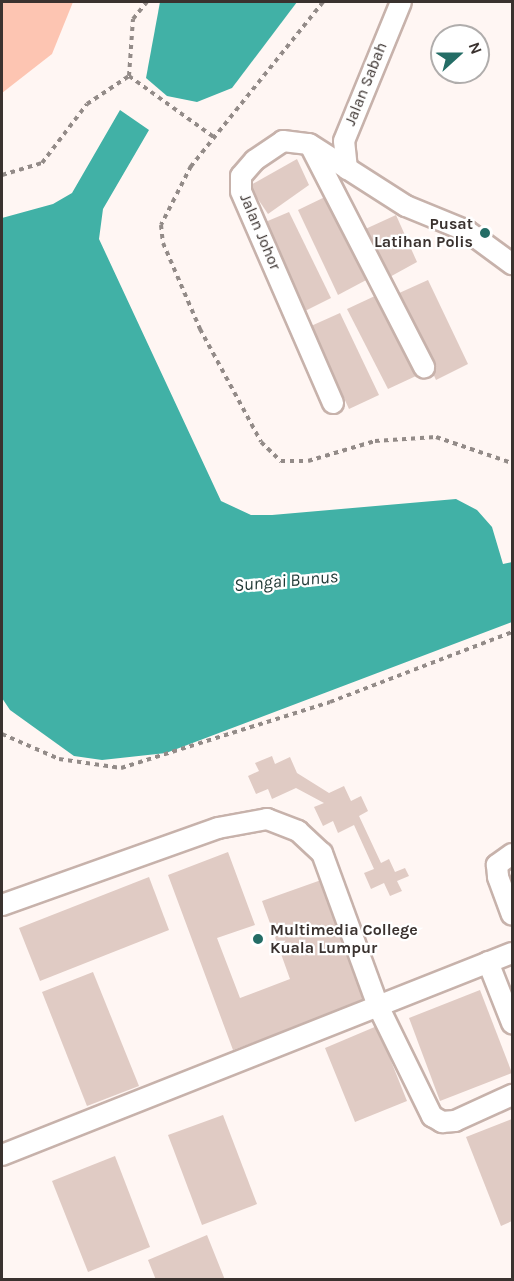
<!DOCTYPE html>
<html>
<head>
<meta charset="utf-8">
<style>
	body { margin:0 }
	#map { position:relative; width:514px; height:1281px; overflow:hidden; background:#fff6f3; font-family:Karla,sans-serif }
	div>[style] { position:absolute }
	.green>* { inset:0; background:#fdc5b2 }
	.water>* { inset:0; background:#41b1a6 }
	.building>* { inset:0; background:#e0cbc4 }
	.path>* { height:4px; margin-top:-2px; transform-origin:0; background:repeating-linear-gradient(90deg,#938b88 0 4.5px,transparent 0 9px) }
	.roads { filter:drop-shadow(2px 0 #c7b2ab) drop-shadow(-2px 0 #c7b2ab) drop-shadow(0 2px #c7b2ab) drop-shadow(0 -2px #c7b2ab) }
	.minor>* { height:20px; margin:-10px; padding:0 10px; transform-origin:10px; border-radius:10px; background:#fff }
	.dots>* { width:16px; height:16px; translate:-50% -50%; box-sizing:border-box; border:3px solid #fff; border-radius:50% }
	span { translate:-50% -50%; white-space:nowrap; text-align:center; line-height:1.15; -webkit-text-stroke:4.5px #fff; paint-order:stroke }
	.street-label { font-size:16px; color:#3a322f }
	.poi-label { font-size:16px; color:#3a322f; font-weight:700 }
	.right { translate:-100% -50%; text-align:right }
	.left { translate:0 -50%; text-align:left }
	.water-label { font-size:18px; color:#1e3734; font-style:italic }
	.frame { position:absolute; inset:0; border:3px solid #3a322f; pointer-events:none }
	.north { position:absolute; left:430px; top:24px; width:60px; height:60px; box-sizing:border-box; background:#fff; border:2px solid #b0adac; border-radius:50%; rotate:69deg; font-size:16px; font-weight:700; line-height:24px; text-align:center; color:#3a322f }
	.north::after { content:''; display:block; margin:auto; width:21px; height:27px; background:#246d66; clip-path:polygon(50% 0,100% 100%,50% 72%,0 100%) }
</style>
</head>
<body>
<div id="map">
	<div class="green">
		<div style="clip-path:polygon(2px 2px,73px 2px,52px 54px,2px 93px)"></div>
	</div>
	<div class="water">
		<div style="clip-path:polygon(160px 2px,297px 2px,232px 88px,197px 102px,167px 96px,146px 78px)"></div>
		<div style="clip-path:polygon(120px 110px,149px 130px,103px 209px,99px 239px,221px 501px,251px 515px,272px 515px,456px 499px,477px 510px,492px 527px,503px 564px,512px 562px,512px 622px,166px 753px,102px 760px,74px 756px,10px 710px,2px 698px,2px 218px,53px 204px,72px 193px)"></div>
	</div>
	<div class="building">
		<div style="clip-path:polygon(297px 159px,309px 185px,268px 214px,249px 186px)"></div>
		<div style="clip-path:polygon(329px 195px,370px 278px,338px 295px,298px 210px)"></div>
		<div style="clip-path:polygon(289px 212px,331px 298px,305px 311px,263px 223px)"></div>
		<div style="clip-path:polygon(396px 215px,417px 262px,386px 279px,361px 231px)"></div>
		<div style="clip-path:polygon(428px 280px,468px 364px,436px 380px,397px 294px)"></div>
		<div style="clip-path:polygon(377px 295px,416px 376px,388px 389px,347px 309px)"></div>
		<div style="clip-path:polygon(340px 313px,379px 395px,349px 409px,311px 326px)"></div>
		<div style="clip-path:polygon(272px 756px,275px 764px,290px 757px,297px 773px,329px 793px,344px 786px,351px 801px,361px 796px,368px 811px,359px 816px,381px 863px,389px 859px,395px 872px,405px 868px,409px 876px,397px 881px,402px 891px,390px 896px,384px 883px,371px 889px,364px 873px,374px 869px,354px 825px,338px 833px,333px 821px,323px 826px,314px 807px,324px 803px,296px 788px,272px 799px,268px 789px,256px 794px,248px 776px,259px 771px,255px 763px)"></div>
		<div style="clip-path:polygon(228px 852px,255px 925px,217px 938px,240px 998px,290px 979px,262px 901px,324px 879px,368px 1000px,233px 1050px,168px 875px)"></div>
		<div style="clip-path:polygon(149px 877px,169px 930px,40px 981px,19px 928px)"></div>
		<div style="clip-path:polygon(93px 972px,139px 1086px,87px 1106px,42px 992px)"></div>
		<div style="clip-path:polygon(480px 990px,512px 1073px,440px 1101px,409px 1018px)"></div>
		<div style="clip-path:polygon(377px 1026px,407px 1101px,355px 1122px,325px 1048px)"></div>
		<div style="clip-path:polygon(223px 1115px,257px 1204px,202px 1225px,168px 1135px)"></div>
		<div style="clip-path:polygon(512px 1119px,512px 1221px,501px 1226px,466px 1137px)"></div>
		<div style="clip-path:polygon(115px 1156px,150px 1247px,88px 1272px,52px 1181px)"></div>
		<div style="clip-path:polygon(207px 1235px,225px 1280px,156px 1280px,148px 1260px)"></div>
	</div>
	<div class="path">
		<div style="left:323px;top:2px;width:211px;rotate:128.8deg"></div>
		<div style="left:191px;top:166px;width:66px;rotate:117deg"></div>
		<div style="left:161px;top:225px;width:18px;rotate:84deg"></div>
		<div style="left:163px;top:243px;width:94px;rotate:66.7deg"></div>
		<div style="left:200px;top:329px;width:128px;rotate:61.6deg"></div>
		<div style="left:261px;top:442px;width:28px;rotate:44deg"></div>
		<div style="left:281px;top:461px;width:27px"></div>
		<div style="left:308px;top:461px;width:70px;rotate:-16.6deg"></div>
		<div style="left:375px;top:441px;width:61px;rotate:-3.8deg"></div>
		<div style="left:436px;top:437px;width:80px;rotate:18.9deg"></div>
		<div style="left:129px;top:76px;width:105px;rotate:35.7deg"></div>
		<div style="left:2px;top:175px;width:42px;rotate:-16.7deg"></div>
		<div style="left:42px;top:163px;width:74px;rotate:-52.7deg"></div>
		<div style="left:87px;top:104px;width:50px;rotate:-33.7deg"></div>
		<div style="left:129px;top:76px;width:57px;rotate:-86deg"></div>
		<div style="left:133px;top:19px;width:22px;rotate:-51deg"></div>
		<div style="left:2px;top:734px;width:62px;rotate:23.7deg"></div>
		<div style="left:59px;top:759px;width:63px;rotate:8.3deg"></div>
		<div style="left:121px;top:768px;width:219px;rotate:-17.5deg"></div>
		<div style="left:330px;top:702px;width:195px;rotate:-21deg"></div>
	</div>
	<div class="roads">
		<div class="minor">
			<div style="left:310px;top:145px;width:250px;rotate:62.8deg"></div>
			<div style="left:347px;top:169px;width:28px;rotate:-96deg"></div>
			<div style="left:344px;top:141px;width:150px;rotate:-67.7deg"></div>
			<div style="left:333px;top:403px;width:231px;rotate:-113.5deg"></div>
			<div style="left:241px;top:191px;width:15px;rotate:-90deg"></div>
			<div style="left:241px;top:176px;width:21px;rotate:-49deg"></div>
			<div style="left:255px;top:160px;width:34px;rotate:-34deg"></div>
			<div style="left:283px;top:141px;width:26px;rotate:7deg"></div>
			<div style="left:309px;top:144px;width:115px;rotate:32.6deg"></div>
			<div style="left:406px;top:206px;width:66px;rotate:22.3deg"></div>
			<div style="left:467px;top:231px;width:56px;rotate:36.3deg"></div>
			<div style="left:512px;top:854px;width:19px;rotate:144deg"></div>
			<div style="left:497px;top:865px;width:12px;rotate:85deg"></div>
			<div style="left:498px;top:877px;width:40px;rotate:69.8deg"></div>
			<div style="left:2px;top:905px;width:229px;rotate:-19.6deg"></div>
			<div style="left:218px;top:828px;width:50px;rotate:-10.4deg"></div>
			<div style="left:267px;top:819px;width:33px;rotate:21deg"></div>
			<div style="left:298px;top:831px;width:33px;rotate:43deg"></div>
			<div style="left:322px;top:853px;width:163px;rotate:69.9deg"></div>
			<div style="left:378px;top:1006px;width:144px;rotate:-21.6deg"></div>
			<div style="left:488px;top:962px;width:66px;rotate:68.5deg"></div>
			<div style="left:2px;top:1155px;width:404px;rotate:-21.6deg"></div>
			<div style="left:378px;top:1006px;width:123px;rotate:63.9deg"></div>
			<div style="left:432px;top:1116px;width:12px;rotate:31deg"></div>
			<div style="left:442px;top:1122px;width:13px;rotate:-4deg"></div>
			<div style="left:455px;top:1121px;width:63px;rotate:-24.5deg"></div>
		</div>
	</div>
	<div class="dots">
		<div style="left:485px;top:233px;background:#246d66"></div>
		<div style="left:258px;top:939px;background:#246d66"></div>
	</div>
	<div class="street-label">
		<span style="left:366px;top:84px;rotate:-68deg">Jalan Sabah</span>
		<span style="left:260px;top:232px;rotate:67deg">Jalan Johor</span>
	</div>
	<div class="poi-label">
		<span class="right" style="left:473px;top:233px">Pusat<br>Latihan Polis</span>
		<span class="left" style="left:270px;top:939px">Multimedia College<br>Kuala Lumpur</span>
	</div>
	<div class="water-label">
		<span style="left:286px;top:581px;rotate:-5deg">Sungai Bunus</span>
	</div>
	<div class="frame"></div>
	<div class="north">N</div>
</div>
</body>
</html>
